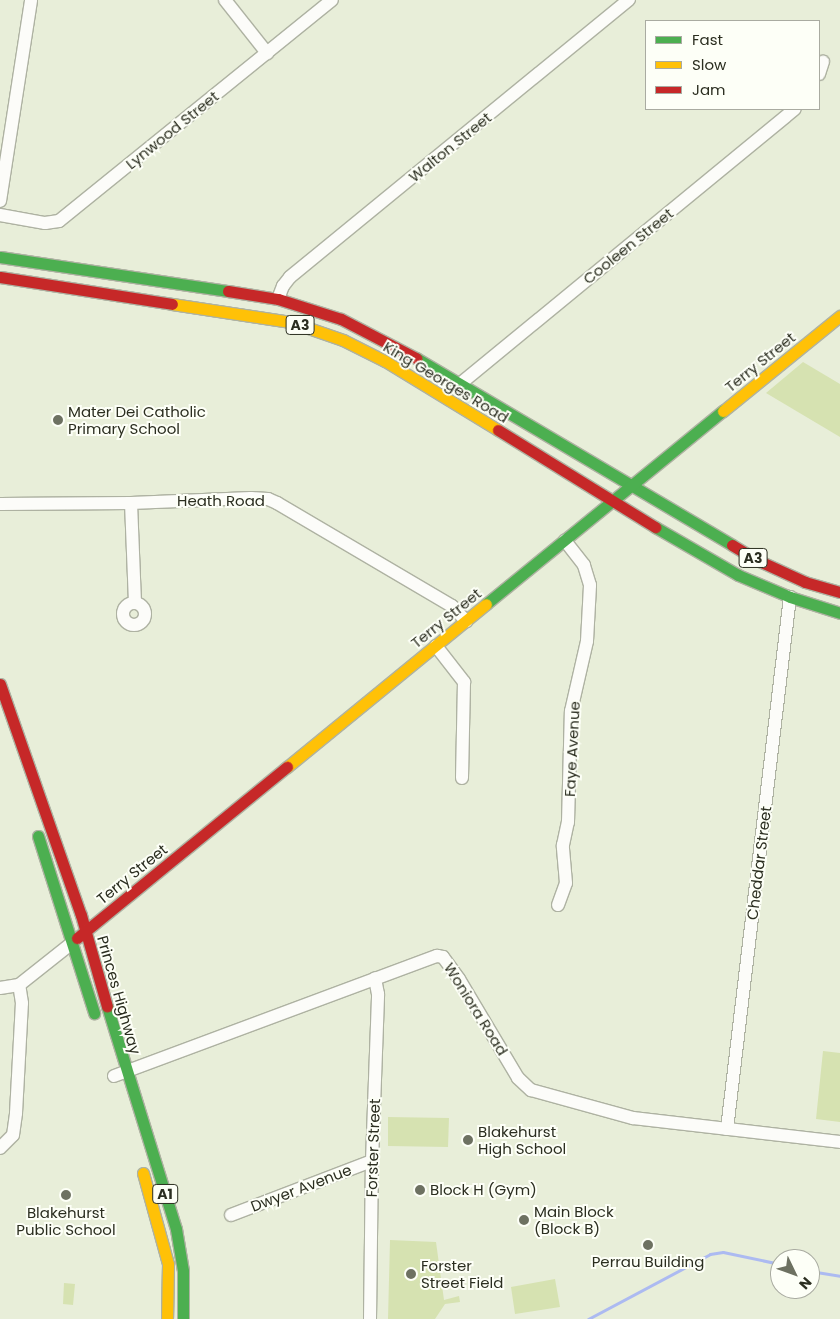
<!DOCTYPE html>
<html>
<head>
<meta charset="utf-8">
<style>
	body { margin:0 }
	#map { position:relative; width:840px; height:1319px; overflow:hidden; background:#e8eed9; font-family:Poppins,sans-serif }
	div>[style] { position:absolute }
	.green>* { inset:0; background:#d6e2b1 }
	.stream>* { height:3px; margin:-1.5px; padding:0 1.5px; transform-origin:1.5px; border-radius:1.5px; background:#acbaf1 }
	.roads { filter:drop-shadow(1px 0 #aeb2a2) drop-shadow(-1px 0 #aeb2a2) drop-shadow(0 1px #aeb2a2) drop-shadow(0 -1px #aeb2a2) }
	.street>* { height:12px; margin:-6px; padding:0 6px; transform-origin:6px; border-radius:6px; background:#fcfcf9 }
	.street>.ring { margin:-6px; padding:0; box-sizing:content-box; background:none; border:12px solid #fcfcf9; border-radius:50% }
	.fast>* { height:11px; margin:-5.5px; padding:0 5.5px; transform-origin:5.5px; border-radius:5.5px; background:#4caf50 }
	.slow>* { height:11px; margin:-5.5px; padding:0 5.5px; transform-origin:5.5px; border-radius:5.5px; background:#ffc107 }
	.jam>* { height:11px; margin:-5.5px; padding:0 5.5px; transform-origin:5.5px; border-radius:5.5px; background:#c62828 }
	.dots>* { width:14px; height:14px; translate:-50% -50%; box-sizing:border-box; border:2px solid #fdfff7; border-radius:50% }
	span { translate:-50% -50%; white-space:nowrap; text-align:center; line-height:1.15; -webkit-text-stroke:4px #fdfff7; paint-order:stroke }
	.shield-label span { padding:1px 4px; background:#fdfff7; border:1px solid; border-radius:4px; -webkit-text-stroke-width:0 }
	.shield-label { font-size:14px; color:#2b2e20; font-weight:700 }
	.street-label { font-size:15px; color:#2b2e20 }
	.poi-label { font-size:15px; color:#2b2e20 }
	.left { translate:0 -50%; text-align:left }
	.legend { position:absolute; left:645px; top:20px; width:175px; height:90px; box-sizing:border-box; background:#fdfff7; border:1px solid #a9aba1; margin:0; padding:6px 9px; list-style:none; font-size:15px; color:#2b2e20 }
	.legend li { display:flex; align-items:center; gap:10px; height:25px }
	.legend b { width:25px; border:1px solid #a9aba1 }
	.north { position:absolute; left:770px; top:1249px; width:50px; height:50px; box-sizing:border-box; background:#fdfff7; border:1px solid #a9aba1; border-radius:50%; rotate:132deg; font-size:14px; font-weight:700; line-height:20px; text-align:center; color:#2b2e20 }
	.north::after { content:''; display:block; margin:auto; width:18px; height:22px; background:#6d7161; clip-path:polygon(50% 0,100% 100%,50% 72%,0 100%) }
</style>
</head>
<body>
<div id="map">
	<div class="green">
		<div style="clip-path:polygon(803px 362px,840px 384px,840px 437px,766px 393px)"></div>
		<div style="clip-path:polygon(823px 1051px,840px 1053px,840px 1122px,816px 1119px)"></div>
		<div style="clip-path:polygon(388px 1117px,449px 1118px,448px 1147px,388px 1146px)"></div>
		<div style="clip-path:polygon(390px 1240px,436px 1242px,444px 1300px,459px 1296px,460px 1302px,445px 1304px,435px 1319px,388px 1319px)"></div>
		<div style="clip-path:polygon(555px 1279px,560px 1307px,515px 1314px,511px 1287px)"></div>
		<div style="clip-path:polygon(64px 1283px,75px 1284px,73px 1305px,63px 1304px)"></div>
	</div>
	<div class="stream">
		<div style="left:810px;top:1271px;width:30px;rotate:9deg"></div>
		<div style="left:588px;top:1319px;width:138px;rotate:-28deg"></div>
		<div style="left:710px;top:1254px;width:13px;rotate:-9deg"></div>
		<div style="left:723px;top:1252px;width:58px;rotate:11.9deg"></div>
	</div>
	<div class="roads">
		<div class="street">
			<div style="left:225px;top:0;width:68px;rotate:51.6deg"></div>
			<div style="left:819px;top:74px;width:13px;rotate:-72deg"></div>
			<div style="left:0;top:201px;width:203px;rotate:-81.2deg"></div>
			<div style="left:0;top:215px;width:46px;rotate:10.1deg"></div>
			<div style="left:45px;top:223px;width:14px;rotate:-8deg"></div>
			<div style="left:59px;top:221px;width:351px;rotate:-39deg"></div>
			<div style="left:278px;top:299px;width:14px;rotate:-69deg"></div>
			<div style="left:283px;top:286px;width:11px;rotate:-52deg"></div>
			<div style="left:290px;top:277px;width:438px;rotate:-39.3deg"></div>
			<div style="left:460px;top:384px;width:433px;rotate:-39.4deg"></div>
			<div style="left:131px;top:503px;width:100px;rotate:87.7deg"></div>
			<div style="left:0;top:504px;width:131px;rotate:-0.4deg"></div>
			<div style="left:131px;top:503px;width:120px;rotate:-2.4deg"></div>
			<div style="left:251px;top:498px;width:17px;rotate:3deg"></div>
			<div style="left:268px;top:499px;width:10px;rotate:24deg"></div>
			<div style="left:277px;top:503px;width:203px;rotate:30.5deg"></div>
			<div style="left:452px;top:606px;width:21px;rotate:47deg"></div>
			<div class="ring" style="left:123px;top:603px;width:10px;height:10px"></div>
			<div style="left:436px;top:646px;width:46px;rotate:52.1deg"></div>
			<div style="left:464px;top:682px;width:96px;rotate:91.2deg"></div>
			<div style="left:558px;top:905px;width:23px;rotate:-70deg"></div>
			<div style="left:566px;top:883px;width:38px;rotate:-95deg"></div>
			<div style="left:563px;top:845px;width:24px;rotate:-78deg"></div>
			<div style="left:568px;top:822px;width:111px;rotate:-88.5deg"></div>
			<div style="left:571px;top:711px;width:72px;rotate:-77.1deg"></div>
			<div style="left:587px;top:641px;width:56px;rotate:-86.9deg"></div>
			<div style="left:590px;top:585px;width:21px;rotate:-107deg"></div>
			<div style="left:584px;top:565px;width:31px;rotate:-128deg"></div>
			<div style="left:0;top:988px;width:19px;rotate:-9deg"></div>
			<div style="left:19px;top:985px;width:68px;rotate:-38.4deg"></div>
			<div style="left:114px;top:1076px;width:345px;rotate:-20.4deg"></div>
			<div style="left:437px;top:956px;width:6px;rotate:9deg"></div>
			<div style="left:443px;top:957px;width:27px;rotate:54deg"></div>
			<div style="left:459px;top:979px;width:115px;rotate:59.2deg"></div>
			<div style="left:518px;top:1078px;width:18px;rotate:43deg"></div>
			<div style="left:531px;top:1090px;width:106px;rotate:15.4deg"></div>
			<div style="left:633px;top:1118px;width:208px;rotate:6.6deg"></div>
			<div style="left:727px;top:1129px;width:536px;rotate:-83.25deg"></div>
			<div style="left:0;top:1148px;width:18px;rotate:-45deg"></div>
			<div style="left:13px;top:1135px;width:22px;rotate:-82deg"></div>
			<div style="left:16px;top:1113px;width:110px;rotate:-86.9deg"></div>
			<div style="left:22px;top:1003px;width:18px;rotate:-99deg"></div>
			<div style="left:231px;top:1215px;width:151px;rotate:-21deg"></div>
			<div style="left:370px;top:1319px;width:158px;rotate:-89.3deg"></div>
			<div style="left:372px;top:1161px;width:167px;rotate:-87.9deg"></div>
			<div style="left:378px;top:994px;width:16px;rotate:-101deg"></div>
		</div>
		<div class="fast">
			<div style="left:0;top:257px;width:231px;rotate:8.5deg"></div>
			<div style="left:416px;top:358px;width:367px;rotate:30.6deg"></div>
			<div style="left:655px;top:527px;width:96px;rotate:30deg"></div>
			<div style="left:738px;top:575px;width:56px;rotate:22.9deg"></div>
			<div style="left:790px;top:597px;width:52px;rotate:17.7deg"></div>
			<div style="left:486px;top:604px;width:306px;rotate:-39.2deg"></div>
			<div style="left:38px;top:836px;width:186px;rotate:72.4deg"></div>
			<div style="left:107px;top:1006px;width:233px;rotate:72.8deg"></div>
			<div style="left:176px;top:1229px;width:43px;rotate:80.5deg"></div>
			<div style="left:183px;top:1271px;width:48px;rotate:90deg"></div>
		</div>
		<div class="slow">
			<div style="left:172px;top:304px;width:120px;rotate:8.6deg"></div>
			<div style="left:291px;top:322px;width:55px;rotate:19.1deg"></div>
			<div style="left:343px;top:340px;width:47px;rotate:26.6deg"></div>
			<div style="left:385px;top:361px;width:132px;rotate:31.4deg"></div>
			<div style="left:723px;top:411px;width:151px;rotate:-39.1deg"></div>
			<div style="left:287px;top:767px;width:257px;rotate:-39.3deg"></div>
			<div style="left:143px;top:1173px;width:94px;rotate:74.6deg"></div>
			<div style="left:168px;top:1264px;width:55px;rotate:91deg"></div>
		</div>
		<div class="jam">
			<div style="left:0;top:277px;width:174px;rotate:8.9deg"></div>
			<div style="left:228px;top:291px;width:51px;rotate:9.1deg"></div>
			<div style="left:278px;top:299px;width:66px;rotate:17.6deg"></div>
			<div style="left:341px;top:319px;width:85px;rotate:27.5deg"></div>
			<div style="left:498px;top:430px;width:185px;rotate:31.7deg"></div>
			<div style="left:732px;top:545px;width:29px;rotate:31deg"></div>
			<div style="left:757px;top:560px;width:53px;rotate:24.6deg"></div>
			<div style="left:805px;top:582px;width:36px;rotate:16deg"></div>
			<div style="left:0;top:684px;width:245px;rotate:70.7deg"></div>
			<div style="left:81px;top:915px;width:95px;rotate:74.1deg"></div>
			<div style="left:77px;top:938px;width:271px;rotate:-39.2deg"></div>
		</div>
	</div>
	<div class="dots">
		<div style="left:58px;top:420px;background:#6d7161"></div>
		<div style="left:468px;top:1140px;background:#6d7161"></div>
		<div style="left:420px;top:1190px;background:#6d7161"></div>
		<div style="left:66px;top:1195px;background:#6d7161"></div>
		<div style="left:524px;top:1220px;background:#6d7161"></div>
		<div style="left:648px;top:1245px;background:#6d7161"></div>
		<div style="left:411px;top:1274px;background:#6d7161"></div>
	</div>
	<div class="shield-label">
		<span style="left:300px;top:325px">A3</span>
		<span style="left:753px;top:558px">A3</span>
		<span style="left:165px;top:1194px">A1</span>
	</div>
	<div class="street-label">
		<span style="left:172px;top:130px;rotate:-39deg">Lynwood Street</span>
		<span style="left:450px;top:147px;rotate:-39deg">Walton Street</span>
		<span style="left:628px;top:246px;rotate:-39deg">Cooleen Street</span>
		<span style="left:760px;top:362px;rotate:-39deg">Terry Street</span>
		<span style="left:446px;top:382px;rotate:31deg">King Georges Road</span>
		<span style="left:221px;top:501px">Heath Road</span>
		<span style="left:446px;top:618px;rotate:-39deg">Terry Street</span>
		<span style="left:572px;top:749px;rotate:-87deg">Faye Avenue</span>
		<span style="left:759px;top:863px;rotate:-83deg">Cheddar Street</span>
		<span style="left:132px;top:874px;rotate:-39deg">Terry Street</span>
		<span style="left:119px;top:995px;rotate:74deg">Princes Highway</span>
		<span style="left:476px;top:1009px;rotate:58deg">Woniora Road</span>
		<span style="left:373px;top:1148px;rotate:-88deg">Forster Street</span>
		<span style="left:301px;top:1188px;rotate:-21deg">Dwyer Avenue</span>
	</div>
	<div class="poi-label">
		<span class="left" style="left:68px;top:420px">Mater Dei Catholic<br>Primary School</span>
		<span class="left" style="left:478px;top:1140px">Blakehurst<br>High School</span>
		<span class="left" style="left:430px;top:1190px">Block H (Gym)</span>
		<span class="left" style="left:534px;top:1220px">Main Block<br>(Block B)</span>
		<span style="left:66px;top:1221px">Blakehurst<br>Public School</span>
		<span style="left:648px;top:1262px">Perrau Building</span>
		<span class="left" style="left:421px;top:1274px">Forster<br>Street Field</span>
	</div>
	<ul class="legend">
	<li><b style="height:6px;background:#4caf50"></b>Fast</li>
	<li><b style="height:6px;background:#ffc107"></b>Slow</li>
	<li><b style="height:6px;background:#c62828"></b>Jam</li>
	</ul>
	<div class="north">N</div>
</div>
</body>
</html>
